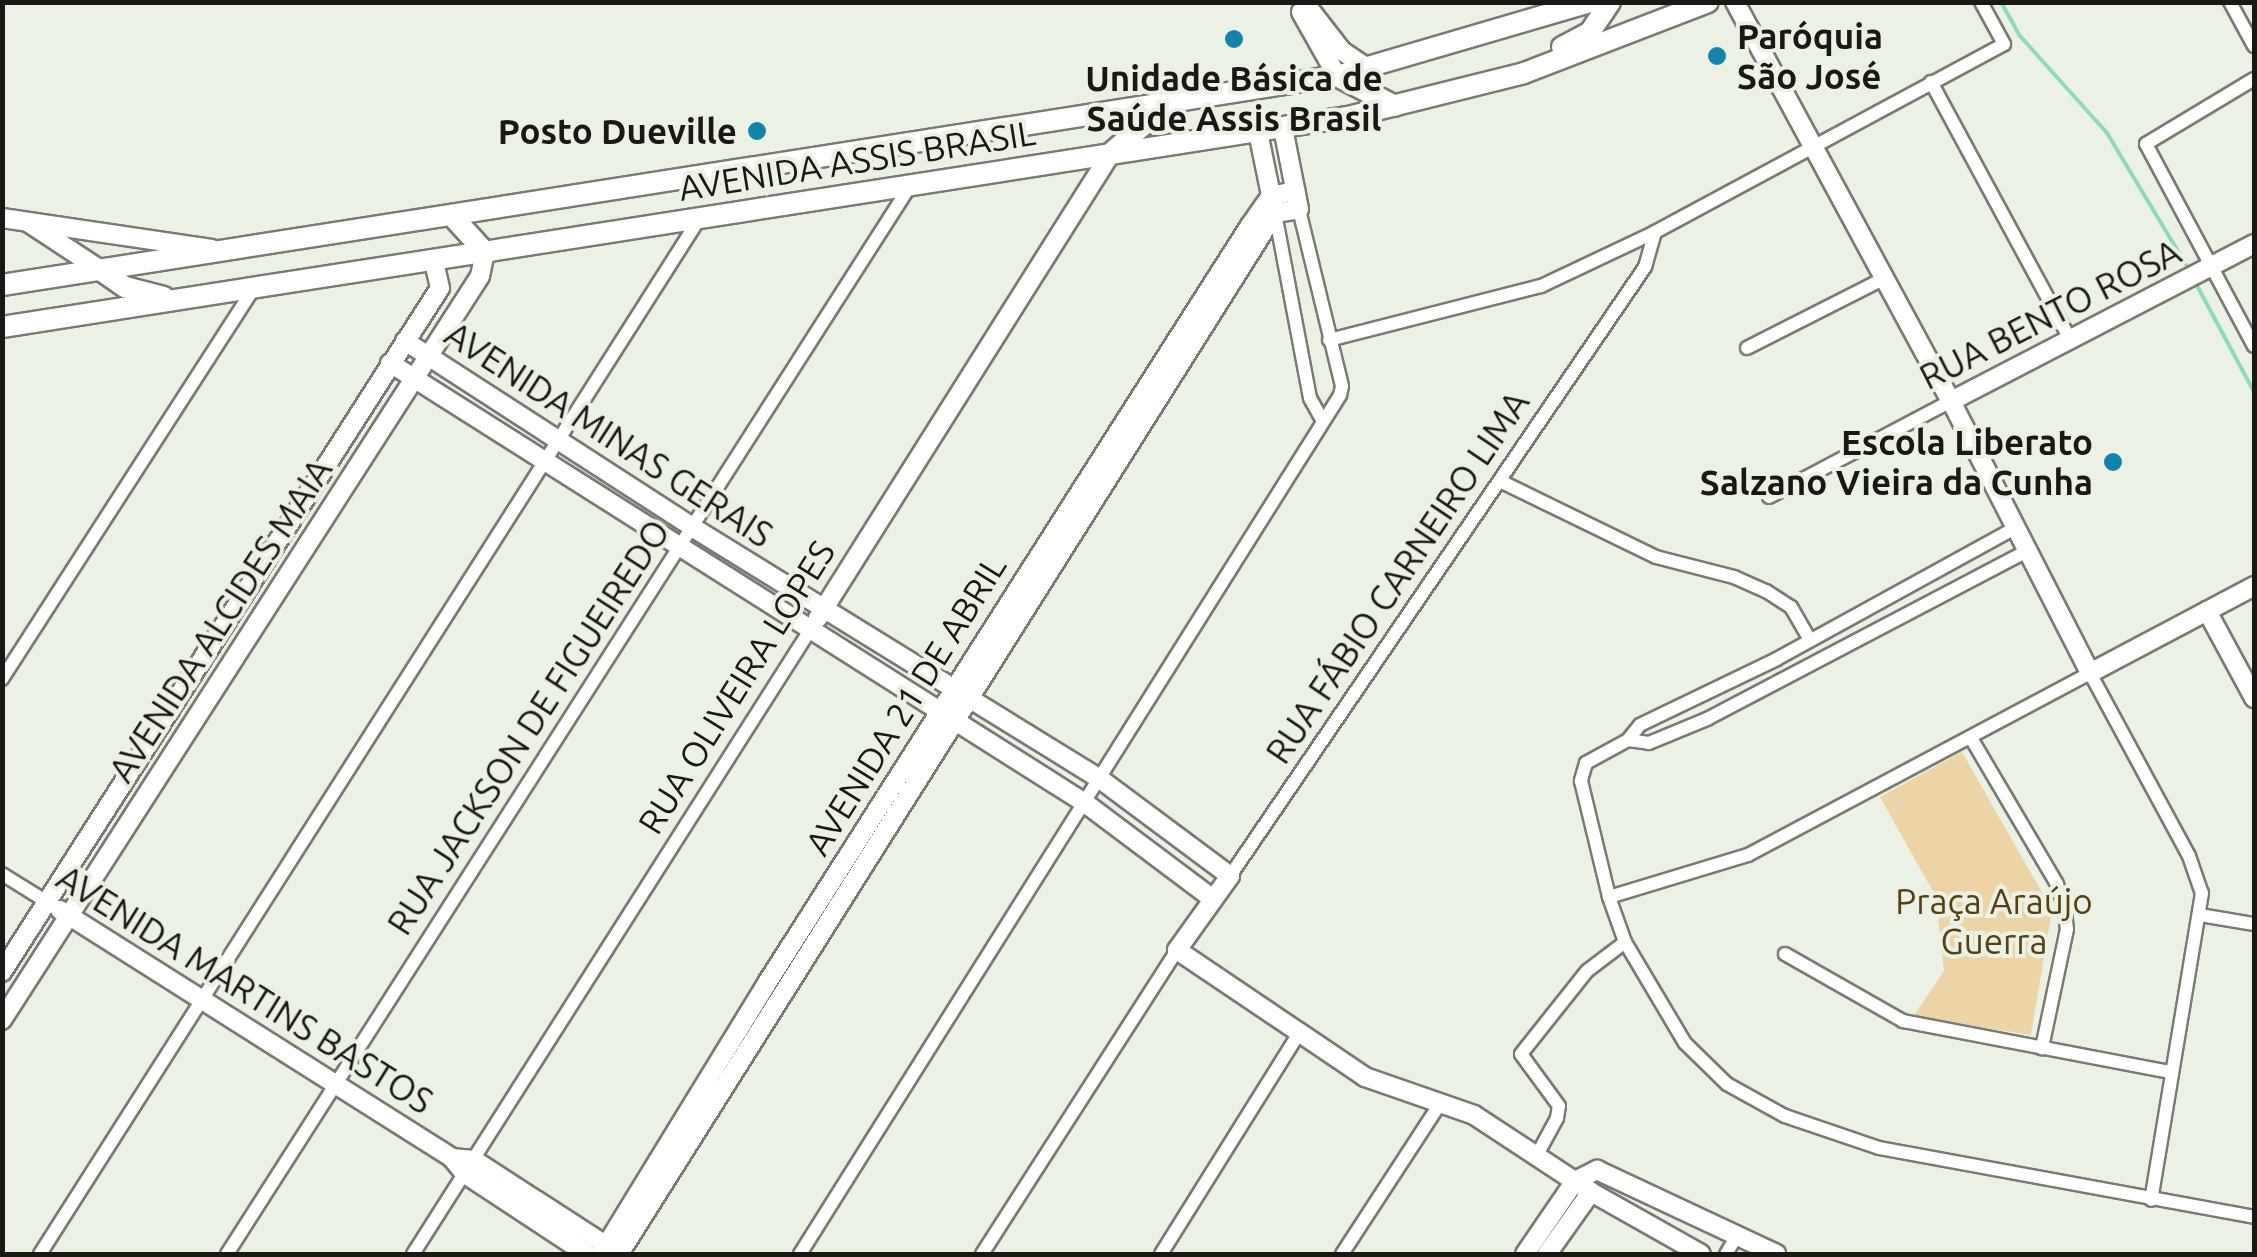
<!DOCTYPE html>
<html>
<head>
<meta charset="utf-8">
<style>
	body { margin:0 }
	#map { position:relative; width:2257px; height:1257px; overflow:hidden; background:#ecf1e5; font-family:Ubuntu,sans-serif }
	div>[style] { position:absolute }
	.green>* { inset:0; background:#edd4a6 }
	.stream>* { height:4px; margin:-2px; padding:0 2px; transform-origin:2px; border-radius:2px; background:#8edabb }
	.roads { filter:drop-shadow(2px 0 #777b71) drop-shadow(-2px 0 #777b71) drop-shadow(0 2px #777b71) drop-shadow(0 -2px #777b71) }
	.street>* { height:12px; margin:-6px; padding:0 6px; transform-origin:6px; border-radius:6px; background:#fff }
	.secondary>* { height:18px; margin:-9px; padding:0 9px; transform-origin:9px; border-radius:9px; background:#fff }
	.primary>* { height:20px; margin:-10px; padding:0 10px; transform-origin:10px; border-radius:10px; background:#fff }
	.dots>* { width:28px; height:28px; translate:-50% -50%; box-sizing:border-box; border:5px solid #ecf1e5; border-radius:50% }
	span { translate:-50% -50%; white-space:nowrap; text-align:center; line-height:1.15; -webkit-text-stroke:8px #ecf1e5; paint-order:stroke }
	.poi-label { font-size:35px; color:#181915; font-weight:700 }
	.left { translate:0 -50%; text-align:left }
	.right { translate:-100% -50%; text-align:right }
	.street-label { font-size:35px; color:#181915 }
	.park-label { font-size:35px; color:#56400e }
	.frame { position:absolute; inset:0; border:5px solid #181915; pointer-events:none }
</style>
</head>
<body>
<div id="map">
	<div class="green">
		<div style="clip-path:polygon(1962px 752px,2052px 910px,2031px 1035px,1913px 1017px,1944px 971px,1936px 897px,1880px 797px)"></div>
	</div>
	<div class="stream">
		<div style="left:2001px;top:2px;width:39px;rotate:61deg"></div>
		<div style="left:2020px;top:36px;width:130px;rotate:48.1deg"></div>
		<div style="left:2107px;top:133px;width:161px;rotate:59deg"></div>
		<div style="left:2194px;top:280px;width:127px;rotate:61.8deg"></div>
	</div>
	<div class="roads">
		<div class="street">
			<div style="left:2230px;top:2px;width:50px;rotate:61.4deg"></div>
			<div style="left:2254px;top:79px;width:126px;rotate:149deg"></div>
			<div style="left:2146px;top:144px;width:229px;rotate:61.9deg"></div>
			<div style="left:1931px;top:82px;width:292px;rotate:61.6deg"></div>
			<div style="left:1275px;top:213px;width:188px;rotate:79.3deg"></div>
			<div style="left:1310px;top:398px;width:26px;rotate:61deg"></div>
			<div style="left:1329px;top:340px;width:219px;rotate:-14.3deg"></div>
			<div style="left:1541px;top:286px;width:126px;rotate:-25.3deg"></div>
			<div style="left:1655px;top:232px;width:396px;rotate:-28.3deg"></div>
			<div style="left:2004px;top:44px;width:48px;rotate:-118.7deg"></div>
			<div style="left:1747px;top:348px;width:155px;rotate:-26.9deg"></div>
			<div style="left:1502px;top:482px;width:171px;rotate:26deg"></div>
			<div style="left:1656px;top:557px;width:81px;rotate:14.4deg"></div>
			<div style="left:1734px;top:577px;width:35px;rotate:24deg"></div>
			<div style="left:1766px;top:591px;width:30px;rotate:33deg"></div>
			<div style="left:1791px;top:607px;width:38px;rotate:60deg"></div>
			<div style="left:1769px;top:497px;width:206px;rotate:-27.8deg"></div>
			<div style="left:2015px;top:528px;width:272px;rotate:151.2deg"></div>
			<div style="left:1777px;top:659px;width:152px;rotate:154.3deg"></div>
			<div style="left:1640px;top:725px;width:19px;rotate:129deg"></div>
			<div style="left:1628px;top:740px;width:48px;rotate:151.3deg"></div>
			<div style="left:1586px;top:763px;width:19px;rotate:106deg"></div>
			<div style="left:1581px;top:781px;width:119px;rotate:76.4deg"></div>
			<div style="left:1609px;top:897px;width:48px;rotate:70.4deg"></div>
			<div style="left:1625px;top:942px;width:117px;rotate:59.3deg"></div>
			<div style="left:1685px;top:1043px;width:59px;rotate:44.3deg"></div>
			<div style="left:1727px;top:1084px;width:66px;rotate:28.9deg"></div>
			<div style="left:1785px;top:1116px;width:99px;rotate:18.8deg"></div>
			<div style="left:1879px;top:1148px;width:381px;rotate:10.4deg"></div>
			<div style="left:2px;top:679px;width:463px;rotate:-57.2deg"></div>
			<div style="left:1971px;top:738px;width:169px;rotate:59.5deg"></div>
			<div style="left:2057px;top:884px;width:25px;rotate:72deg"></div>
			<div style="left:2065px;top:908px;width:21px;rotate:85deg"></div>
			<div style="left:2067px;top:929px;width:122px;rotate:101.9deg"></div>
			<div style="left:1628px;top:740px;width:21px;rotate:8deg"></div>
			<div style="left:1649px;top:743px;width:63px;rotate:-22.5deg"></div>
			<div style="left:1707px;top:719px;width:361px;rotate:-27.7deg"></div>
			<div style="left:2px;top:874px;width:53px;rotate:31.9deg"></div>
			<div style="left:1230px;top:876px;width:737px;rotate:-55.73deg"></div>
			<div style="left:1645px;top:267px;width:36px;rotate:-74deg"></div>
			<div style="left:1609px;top:897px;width:145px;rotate:-16.8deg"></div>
			<div style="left:1748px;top:855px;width:387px;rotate:-28deg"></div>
			<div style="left:2090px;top:673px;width:208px;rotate:61.6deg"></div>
			<div style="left:2189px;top:856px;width:39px;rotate:71deg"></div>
			<div style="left:2202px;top:893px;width:311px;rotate:99.4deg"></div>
			<div style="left:2200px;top:915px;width:55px;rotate:9.5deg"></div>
			<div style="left:1785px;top:954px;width:136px;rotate:29.6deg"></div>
			<div style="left:1903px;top:1021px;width:273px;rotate:10.8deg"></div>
			<div style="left:1537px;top:1155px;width:42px;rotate:-61.6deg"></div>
			<div style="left:1557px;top:1118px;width:12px;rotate:-81deg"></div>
			<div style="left:1559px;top:1106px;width:64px;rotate:-126.2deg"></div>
			<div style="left:1521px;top:1054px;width:106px;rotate:-51.5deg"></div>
			<div style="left:1587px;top:971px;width:48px;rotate:-37.3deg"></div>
			<div style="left:40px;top:1254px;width:1227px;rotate:-57.51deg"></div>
			<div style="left:227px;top:1254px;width:1271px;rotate:-57.4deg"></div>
			<div style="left:413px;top:1254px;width:740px;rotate:-57.53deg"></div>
			<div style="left:800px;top:1254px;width:1015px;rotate:-57.84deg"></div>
			<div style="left:1340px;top:395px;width:9px;rotate:-77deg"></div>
			<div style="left:1342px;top:386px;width:182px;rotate:-103.7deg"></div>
			<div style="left:982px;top:1254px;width:361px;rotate:-57.3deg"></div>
			<div style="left:1161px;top:1254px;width:258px;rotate:-58deg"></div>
			<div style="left:1342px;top:1254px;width:181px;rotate:-56.9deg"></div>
			<div style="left:1726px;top:1254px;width:17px;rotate:-59deg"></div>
		</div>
		<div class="secondary">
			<div style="left:1304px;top:2px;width:62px;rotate:52.2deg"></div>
			<div style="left:1342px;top:51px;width:30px;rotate:34deg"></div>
			<div style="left:1735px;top:2px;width:454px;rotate:61.6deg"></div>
			<div style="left:1951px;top:401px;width:305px;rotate:62.9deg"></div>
			<div style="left:2090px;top:673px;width:186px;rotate:-27.9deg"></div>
			<div style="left:1301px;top:12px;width:73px;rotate:60.6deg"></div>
			<div style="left:1258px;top:132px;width:75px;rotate:78.4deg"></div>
			<div style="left:1275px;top:213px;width:24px;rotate:-9deg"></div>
			<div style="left:1299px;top:209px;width:83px;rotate:-101.2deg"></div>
			<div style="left:2px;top:218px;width:212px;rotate:8.4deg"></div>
			<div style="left:29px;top:223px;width:84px;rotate:33.3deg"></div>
			<div style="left:405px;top:341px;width:342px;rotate:32.9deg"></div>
			<div style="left:692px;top:527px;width:480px;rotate:31.7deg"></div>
			<div style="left:1100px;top:779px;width:162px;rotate:36.7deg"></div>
			<div style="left:1230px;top:876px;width:91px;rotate:125.6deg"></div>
			<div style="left:1177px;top:950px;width:227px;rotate:34deg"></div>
			<div style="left:1365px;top:1077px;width:115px;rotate:19.2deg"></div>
			<div style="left:1474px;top:1115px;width:140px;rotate:33.3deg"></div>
			<div style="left:1591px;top:1192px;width:126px;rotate:29.4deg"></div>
			<div style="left:390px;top:363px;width:823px;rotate:32.34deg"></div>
			<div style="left:1085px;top:803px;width:160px;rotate:36.9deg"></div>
			<div style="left:1951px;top:401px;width:341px;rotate:-27.4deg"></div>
			<div style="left:2207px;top:611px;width:99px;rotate:61.6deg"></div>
			<div style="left:818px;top:618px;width:550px;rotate:-57.78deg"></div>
			<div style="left:60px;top:910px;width:464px;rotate:32.3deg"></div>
			<div style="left:452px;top:1158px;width:21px;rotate:51deg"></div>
			<div style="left:465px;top:1174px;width:146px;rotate:33.3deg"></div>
			<div style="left:2px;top:972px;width:812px;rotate:-57.37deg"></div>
			<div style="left:440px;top:288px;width:27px;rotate:-103deg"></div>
			<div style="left:2px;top:1020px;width:884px;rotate:-57.28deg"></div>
			<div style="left:480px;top:276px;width:25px;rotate:-78deg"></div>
			<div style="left:452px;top:1158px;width:22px;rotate:5deg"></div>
			<div style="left:474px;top:1160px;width:169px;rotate:32.9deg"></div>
			<div style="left:601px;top:1254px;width:318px;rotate:-58.5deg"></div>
			<div style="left:767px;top:983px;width:897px;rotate:-57.48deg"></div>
			<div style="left:1249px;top:227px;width:38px;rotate:-55deg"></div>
			<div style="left:1271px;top:196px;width:25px;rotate:-12deg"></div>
			<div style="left:619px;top:1254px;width:1230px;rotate:-57.78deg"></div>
			<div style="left:1525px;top:1254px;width:88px;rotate:-55.6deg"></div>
			<div style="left:1575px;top:1181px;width:25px;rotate:-27deg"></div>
			<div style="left:1597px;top:1170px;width:198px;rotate:25.1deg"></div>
			<div style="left:1547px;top:1254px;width:76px;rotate:-54.6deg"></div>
		</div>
		<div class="primary">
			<div style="left:1562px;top:47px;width:32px;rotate:-28deg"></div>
			<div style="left:1590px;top:32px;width:36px;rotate:-56deg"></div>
			<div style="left:1337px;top:76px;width:65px;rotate:27.3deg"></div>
			<div style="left:1111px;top:153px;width:67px;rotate:-40.8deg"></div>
			<div style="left:453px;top:217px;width:47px;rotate:47.6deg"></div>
			<div style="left:99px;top:269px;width:32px;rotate:35deg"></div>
			<div style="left:125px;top:287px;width:40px;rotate:14.4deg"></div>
			<div style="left:2px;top:285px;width:1351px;rotate:-8.9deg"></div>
			<div style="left:1337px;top:76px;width:264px;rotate:-16.3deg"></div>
			<div style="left:2px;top:327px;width:1362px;rotate:-8.87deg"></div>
			<div style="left:1348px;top:117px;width:181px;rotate:-14deg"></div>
			<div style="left:1524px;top:73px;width:197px;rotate:-21.1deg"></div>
		</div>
	</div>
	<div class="dots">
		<div style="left:1234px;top:39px;background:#1584ab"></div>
		<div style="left:1717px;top:56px;background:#1584ab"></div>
		<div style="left:757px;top:131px;background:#1584ab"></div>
		<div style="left:2113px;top:462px;background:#1584ab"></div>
	</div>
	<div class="poi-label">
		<span class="left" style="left:1737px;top:56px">Paróquia<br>São José</span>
		<span style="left:1234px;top:98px">Unidade Básica de<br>Saúde Assis Brasil</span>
		<span class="right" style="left:737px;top:131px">Posto Dueville</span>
		<span class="right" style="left:2093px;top:462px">Escola Liberato<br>Salzano Vieira da Cunha</span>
	</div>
	<div class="street-label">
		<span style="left:857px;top:160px;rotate:-9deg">AVENIDA ASSIS BRASIL</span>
		<span style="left:2050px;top:314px;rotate:-27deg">RUA BENTO ROSA</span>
		<span style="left:609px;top:434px;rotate:33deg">AVENIDA MINAS GERAIS</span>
		<span style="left:1397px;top:577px;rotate:-56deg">RUA FÁBIO CARNEIRO LIMA</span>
		<span style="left:220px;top:620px;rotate:-57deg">AVENIDA ALCIDES MAIA</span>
		<span style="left:736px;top:687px;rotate:-58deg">RUA OLIVEIRA LOPES</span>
		<span style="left:905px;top:705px;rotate:-58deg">AVENIDA 21 DE ABRIL</span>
		<span style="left:528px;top:727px;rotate:-57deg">RUA JACKSON DE FIGUEIREDO</span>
		<span style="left:245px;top:989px;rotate:32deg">AVENIDA MARTINS BASTOS</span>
	</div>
	<div class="park-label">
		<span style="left:1994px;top:921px">Praça Araújo<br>Guerra</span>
	</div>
	<div class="frame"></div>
</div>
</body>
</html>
